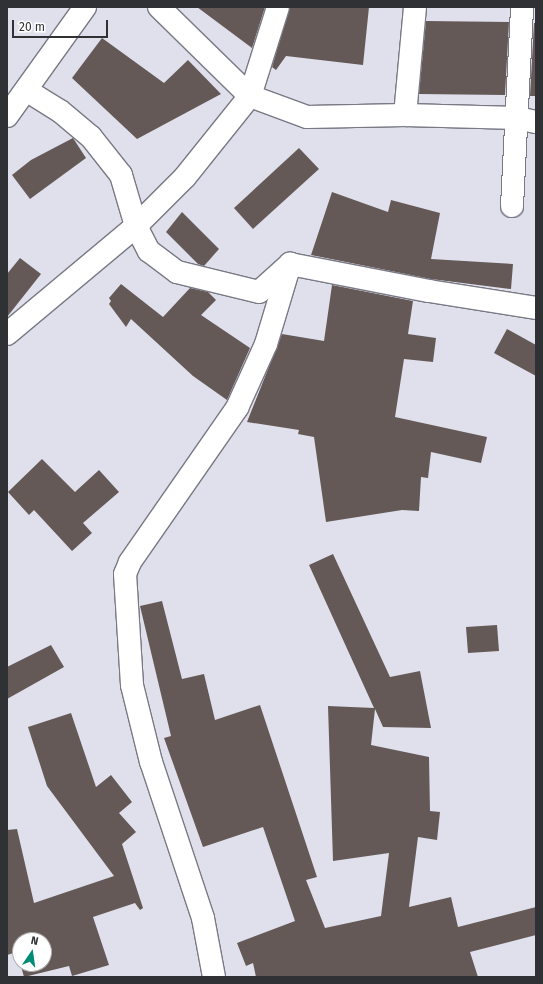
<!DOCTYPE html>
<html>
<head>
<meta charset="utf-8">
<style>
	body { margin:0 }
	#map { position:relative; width:543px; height:984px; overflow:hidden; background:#dfe0eb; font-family:"Fira Sans",sans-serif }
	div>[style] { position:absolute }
	.building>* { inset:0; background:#655958 }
	.roads { filter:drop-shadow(1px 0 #787984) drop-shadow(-1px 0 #787984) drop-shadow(0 1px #787984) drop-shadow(0 -1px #787984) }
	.minor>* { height:22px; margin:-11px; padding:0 11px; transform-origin:11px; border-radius:11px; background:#fff }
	span { translate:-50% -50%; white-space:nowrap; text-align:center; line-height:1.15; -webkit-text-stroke:4px #fff; paint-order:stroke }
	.frame { position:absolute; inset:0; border:8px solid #303135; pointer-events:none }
	.north { position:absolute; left:12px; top:932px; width:40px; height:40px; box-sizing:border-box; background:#fff; border:1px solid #acadae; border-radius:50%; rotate:13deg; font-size:11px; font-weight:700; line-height:16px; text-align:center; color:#303135 }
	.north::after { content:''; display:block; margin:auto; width:14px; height:18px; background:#008c75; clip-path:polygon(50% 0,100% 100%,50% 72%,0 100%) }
	.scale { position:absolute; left:12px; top:20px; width:96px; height:18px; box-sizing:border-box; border:2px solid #303135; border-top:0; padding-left:5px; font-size:12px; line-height:14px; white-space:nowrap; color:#303135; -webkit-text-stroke:3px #fff; paint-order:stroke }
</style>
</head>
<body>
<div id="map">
	<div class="building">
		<div style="clip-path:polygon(197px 7px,265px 7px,252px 48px)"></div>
		<div style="clip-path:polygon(290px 7px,369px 7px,363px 65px,286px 56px,276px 70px,272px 67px)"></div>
		<div style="clip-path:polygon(426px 21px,509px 22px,505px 95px,419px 94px)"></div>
		<div style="clip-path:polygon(534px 23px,536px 23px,536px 96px,530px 96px)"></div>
		<div style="clip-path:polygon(102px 38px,164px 83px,188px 60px,221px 94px,137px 139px,72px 78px)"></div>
		<div style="clip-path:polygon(73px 138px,86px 158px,30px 199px,12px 175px,31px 160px)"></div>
		<div style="clip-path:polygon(299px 148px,319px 169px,253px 229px,234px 208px)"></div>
		<div style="clip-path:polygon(332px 192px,388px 212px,391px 200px,440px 213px,431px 259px,513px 264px,511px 289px,431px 279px,311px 255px)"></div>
		<div style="clip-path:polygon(182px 212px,219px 249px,204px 266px,198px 264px,166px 232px)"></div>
		<div style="clip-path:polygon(20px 258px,41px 274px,7px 317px,7px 274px)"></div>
		<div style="clip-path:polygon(121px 284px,163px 317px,190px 288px,208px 292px,216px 300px,201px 315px,250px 348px,227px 400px,193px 376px,131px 319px,126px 327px,109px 304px,111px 301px,109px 298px)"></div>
		<div style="clip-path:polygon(332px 285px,413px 301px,408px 334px,436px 338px,433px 362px,404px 359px,395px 417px,487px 437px,481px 463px,431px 452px,428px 478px,421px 477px,419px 511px,402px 510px,326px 522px,314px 437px,298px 434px,299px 430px,247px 422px,282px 334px,324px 341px)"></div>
		<div style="clip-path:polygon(507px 329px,536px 345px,536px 376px,494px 353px)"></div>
		<div style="clip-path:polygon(42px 459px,75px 492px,99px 470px,119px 492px,83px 523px,92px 533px,72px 551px,34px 510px,29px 515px,8px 492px)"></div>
		<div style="clip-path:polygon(333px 554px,390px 677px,420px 671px,431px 728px,383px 727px,375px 709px,371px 745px,429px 757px,430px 811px,440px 812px,437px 840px,418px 837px,409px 907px,451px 897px,458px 927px,536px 907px,536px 935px,470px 952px,478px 977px,256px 977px,253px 963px,246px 966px,237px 943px,295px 921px,263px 827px,203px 847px,164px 738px,171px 736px,140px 606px,162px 601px,182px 679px,204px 674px,215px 720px,260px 705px,317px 877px,306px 880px,325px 928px,381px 916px,389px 853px,333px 861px,328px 706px,374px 708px,309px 565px)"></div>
		<div style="clip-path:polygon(497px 625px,499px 651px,468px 653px,466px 627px)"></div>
		<div style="clip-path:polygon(51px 645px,64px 667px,7px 699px,7px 667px)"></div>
		<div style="clip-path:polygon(evenodd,71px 713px,96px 787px,111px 775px,132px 802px,119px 813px,136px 832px,122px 844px,143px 908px,140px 910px,135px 903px,93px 917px,109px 965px,72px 976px,69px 966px,24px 977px,17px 952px,7px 955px,7px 830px,17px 829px,34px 903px,114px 876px,47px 786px,28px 727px,71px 713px,20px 940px,44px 940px,44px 964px,20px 964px,20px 940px)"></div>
	</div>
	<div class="roads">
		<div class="minor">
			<div style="left:159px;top:7px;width:127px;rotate:44.4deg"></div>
			<div style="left:250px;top:96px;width:61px;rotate:20.2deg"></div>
			<div style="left:307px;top:117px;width:98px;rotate:-1.2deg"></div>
			<div style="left:405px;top:115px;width:113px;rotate:1.5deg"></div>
			<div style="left:518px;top:118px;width:18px;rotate:13deg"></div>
			<div style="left:26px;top:90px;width:40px;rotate:32deg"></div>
			<div style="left:60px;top:111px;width:40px;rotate:40deg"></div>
			<div style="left:91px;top:137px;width:48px;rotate:51.7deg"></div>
			<div style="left:121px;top:175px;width:53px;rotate:73.6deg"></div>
			<div style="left:136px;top:226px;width:28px;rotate:63deg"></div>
			<div style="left:149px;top:251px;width:35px;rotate:37deg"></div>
			<div style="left:177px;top:272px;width:84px;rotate:13.7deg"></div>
			<div style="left:259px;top:292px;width:42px;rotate:-42.1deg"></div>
			<div style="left:290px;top:264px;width:142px;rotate:11deg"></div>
			<div style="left:429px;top:291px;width:108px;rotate:9deg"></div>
			<div style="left:405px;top:115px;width:108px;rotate:-84.7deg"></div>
			<div style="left:7px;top:116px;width:134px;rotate:-54.4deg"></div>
			<div style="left:512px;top:206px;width:199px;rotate:-87.1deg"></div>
			<div style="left:7px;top:334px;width:168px;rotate:-39.9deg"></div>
			<div style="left:136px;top:226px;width:69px;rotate:-45deg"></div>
			<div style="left:185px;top:177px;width:104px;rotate:-51.3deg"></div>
			<div style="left:250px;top:96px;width:93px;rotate:-72.5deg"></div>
			<div style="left:214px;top:977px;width:60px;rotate:-100.6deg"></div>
			<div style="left:203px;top:918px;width:164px;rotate:-108.4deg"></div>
			<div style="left:151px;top:762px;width:79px;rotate:-103.9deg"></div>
			<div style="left:132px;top:685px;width:111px;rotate:-93.6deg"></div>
			<div style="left:125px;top:574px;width:13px;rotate:-67deg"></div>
			<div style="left:130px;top:562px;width:188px;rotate:-55.2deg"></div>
			<div style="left:237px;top:408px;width:70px;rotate:-65.6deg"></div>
			<div style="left:266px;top:344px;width:84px;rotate:-73.3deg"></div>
		</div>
	</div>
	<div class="frame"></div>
	<div class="north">N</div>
	<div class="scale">20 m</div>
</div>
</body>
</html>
